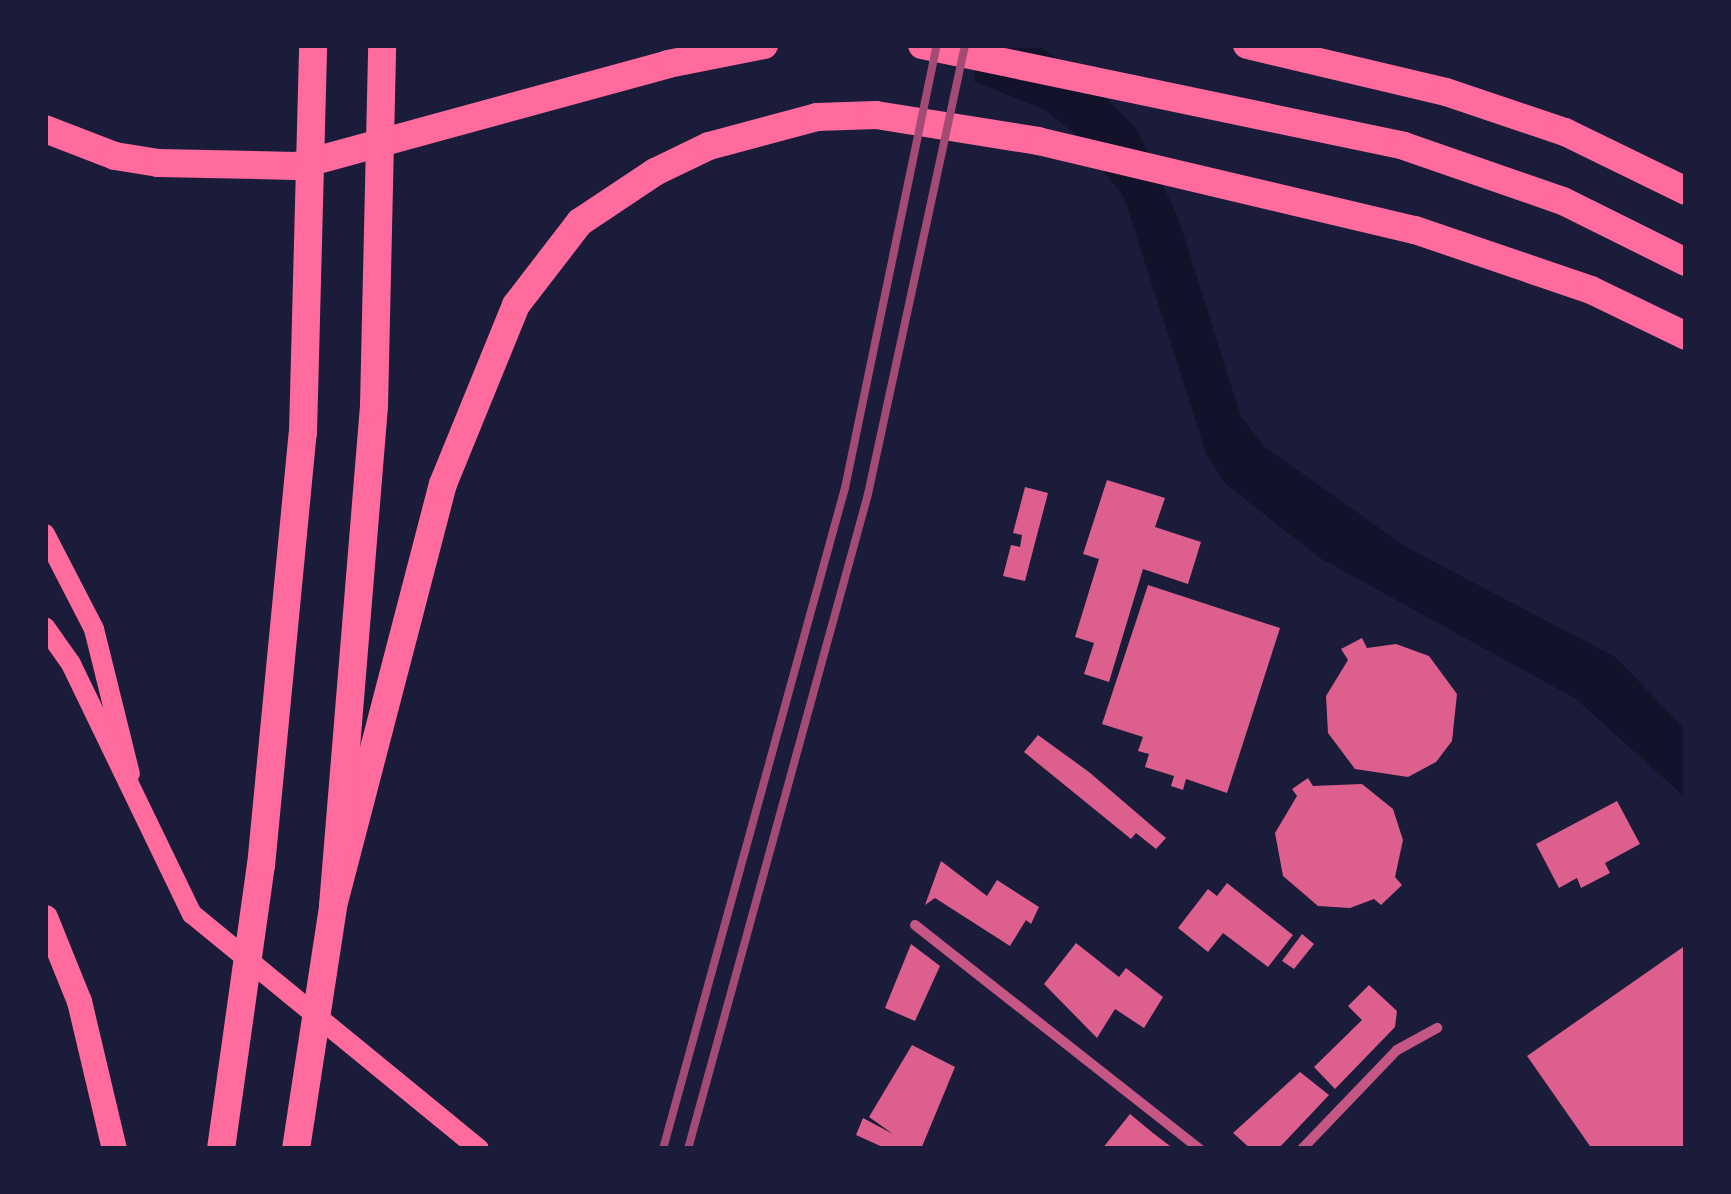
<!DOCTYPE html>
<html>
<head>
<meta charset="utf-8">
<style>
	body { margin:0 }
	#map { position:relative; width:1731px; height:1194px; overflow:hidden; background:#1b1b3a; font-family:"Open Sans",sans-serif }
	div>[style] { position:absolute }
	.water>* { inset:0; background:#12122b }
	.building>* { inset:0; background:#dd5f8e }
	.minor>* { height:10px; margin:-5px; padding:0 5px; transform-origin:5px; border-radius:5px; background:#c65784 }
	.secondary>* { height:20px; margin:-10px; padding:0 10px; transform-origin:10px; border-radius:10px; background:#ff6b9d }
	.primary>* { height:25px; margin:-12.5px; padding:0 12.5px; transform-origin:12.5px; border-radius:12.5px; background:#ff6b9d }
	.trunk>* { height:28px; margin:-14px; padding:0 14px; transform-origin:14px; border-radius:14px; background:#ff6b9d }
	.rail>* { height:8px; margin:-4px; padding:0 4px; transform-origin:4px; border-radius:4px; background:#a44b75 }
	span { translate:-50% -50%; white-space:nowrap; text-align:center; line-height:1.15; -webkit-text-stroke:8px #1b1b3a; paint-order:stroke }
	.frame { position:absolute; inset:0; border:48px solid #1b1b3a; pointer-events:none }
</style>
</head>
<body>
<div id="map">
	<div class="water">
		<div style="clip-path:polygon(980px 45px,1037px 45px,1085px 77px,1137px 129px,1179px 220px,1241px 417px,1265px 447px,1406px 547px,1615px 657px,1686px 730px,1686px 798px,1576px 699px,1320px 558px,1227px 485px,1207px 456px,1124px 197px,1077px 136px,1045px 110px,974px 81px)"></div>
	</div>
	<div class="building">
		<div style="clip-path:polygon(1107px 480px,1165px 498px,1155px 527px,1201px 542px,1188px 584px,1143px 569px,1109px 682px,1084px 674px,1094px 643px,1075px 637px,1099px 559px,1083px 554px)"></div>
		<div style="clip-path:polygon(1025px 487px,1048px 493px,1025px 581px,1003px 576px,1011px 545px,1020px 547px,1022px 535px,1013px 533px)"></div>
		<div style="clip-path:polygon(1148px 585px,1280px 628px,1227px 793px,1186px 779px,1183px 790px,1171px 786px,1174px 776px,1145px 767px,1149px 754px,1138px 751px,1143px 737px,1102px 724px)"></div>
		<div style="clip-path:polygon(1362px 638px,1367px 648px,1396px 644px,1429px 656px,1457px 694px,1452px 741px,1436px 762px,1408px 777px,1355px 769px,1328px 733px,1326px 696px,1348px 660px,1341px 649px)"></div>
		<div style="clip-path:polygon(1038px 735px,1089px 772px,1166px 838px,1156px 849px,1136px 833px,1131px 839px,1024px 752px)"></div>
		<div style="clip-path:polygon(1308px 778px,1313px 786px,1362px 784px,1393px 809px,1403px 840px,1395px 877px,1402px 885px,1381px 905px,1374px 899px,1350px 908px,1318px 906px,1283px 876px,1275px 833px,1297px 796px,1292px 789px)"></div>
		<div style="clip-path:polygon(1617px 801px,1640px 844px,1605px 863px,1610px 873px,1581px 888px,1577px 878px,1559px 888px,1536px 844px)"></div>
		<div style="clip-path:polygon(941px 861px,987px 896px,997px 880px,1039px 907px,1031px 924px,1026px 920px,1010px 946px,935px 898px,925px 905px)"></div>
		<div style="clip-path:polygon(1227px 883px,1293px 935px,1268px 967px,1223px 933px,1208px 952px,1178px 928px,1208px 889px,1217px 896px)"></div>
		<div style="clip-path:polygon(1302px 934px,1314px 944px,1294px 969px,1282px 961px)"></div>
		<div style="clip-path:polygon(1076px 943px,1119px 977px,1126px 968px,1163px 997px,1144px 1028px,1115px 1009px,1097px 1038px,1044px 984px)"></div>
		<div style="clip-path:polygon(911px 944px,940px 966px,915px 1021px,885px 1008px)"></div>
		<div style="clip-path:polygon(1686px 945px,1686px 1149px,1592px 1149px,1527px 1056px)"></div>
		<div style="clip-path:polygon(1369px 985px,1397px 1011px,1395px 1027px,1335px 1089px,1314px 1067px,1362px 1020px,1348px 1006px)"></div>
		<div style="clip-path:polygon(912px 1045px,955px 1067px,921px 1149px,887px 1149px,856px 1135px,863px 1118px,893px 1134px,869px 1117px)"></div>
		<div style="clip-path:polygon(1300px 1072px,1329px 1095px,1278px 1149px,1251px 1149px,1233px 1133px)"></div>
		<div style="clip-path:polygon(1130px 1114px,1153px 1133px,1174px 1149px,1102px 1149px)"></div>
	</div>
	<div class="minor">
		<div style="left:915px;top:925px;width:362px;rotate:38.2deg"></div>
		<div style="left:1302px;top:1149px;width:137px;rotate:-46.2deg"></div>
		<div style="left:1397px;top:1050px;width:46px;rotate:-28.8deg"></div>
	</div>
	<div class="secondary">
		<div style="left:45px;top:534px;width:107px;rotate:62.7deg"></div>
		<div style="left:94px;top:629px;width:149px;rotate:76.1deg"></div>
		<div style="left:45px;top:627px;width:45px;rotate:54.9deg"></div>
		<div style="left:71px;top:664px;width:278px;rotate:64.2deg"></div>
		<div style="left:192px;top:914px;width:371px;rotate:39.3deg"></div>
	</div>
	<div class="primary">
		<div style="left:45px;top:917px;width:91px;rotate:68deg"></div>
		<div style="left:79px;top:1001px;width:152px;rotate:76.7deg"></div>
	</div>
	<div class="trunk">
		<div style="left:922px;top:45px;width:492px;rotate:11.8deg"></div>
		<div style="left:1404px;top:146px;width:168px;rotate:19.1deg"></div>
		<div style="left:1563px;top:201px;width:137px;rotate:26.4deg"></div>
		<div style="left:1247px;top:45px;width:204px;rotate:13.3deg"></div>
		<div style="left:1446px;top:92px;width:126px;rotate:18.6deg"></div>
		<div style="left:1565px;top:132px;width:135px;rotate:26deg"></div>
		<div style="left:45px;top:129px;width:75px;rotate:21.1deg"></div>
		<div style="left:115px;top:156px;width:44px;rotate:9.2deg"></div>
		<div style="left:158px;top:163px;width:138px;rotate:1.2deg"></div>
		<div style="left:296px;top:166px;width:386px;rotate:-15.3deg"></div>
		<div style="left:668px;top:64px;width:98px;rotate:-11.2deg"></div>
		<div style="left:333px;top:906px;width:436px;rotate:-75.4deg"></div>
		<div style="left:443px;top:484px;width:193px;rotate:-67.8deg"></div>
		<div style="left:516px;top:305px;width:105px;rotate:-52.4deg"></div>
		<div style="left:580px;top:222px;width:90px;rotate:-33.7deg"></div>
		<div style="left:655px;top:172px;width:60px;rotate:-25.7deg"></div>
		<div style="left:709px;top:146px;width:112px;rotate:-15deg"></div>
		<div style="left:817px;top:117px;width:59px;rotate:-1.9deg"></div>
		<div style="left:876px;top:115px;width:164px;rotate:9.1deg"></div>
		<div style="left:1038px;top:141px;width:387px;rotate:13.3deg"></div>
		<div style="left:1415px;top:230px;width:186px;rotate:18.8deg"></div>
		<div style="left:1591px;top:290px;width:106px;rotate:25.8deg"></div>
		<div style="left:221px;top:1149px;width:286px;rotate:-82deg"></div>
		<div style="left:261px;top:866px;width:435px;rotate:-84.5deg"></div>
		<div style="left:303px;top:433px;width:388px;rotate:-88.5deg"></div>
		<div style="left:296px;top:1149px;width:246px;rotate:-81.3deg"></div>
		<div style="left:333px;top:906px;width:502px;rotate:-85.31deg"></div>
		<div style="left:374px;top:406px;width:361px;rotate:-88.7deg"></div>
	</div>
	<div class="rail">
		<div style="left:663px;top:1149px;width:686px;rotate:-74.61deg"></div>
		<div style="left:845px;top:488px;width:452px;rotate:-78.3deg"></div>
		<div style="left:688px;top:1149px;width:679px;rotate:-74.63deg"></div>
		<div style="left:868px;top:494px;width:459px;rotate:-77.8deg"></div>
	</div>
	<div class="frame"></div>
</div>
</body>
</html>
